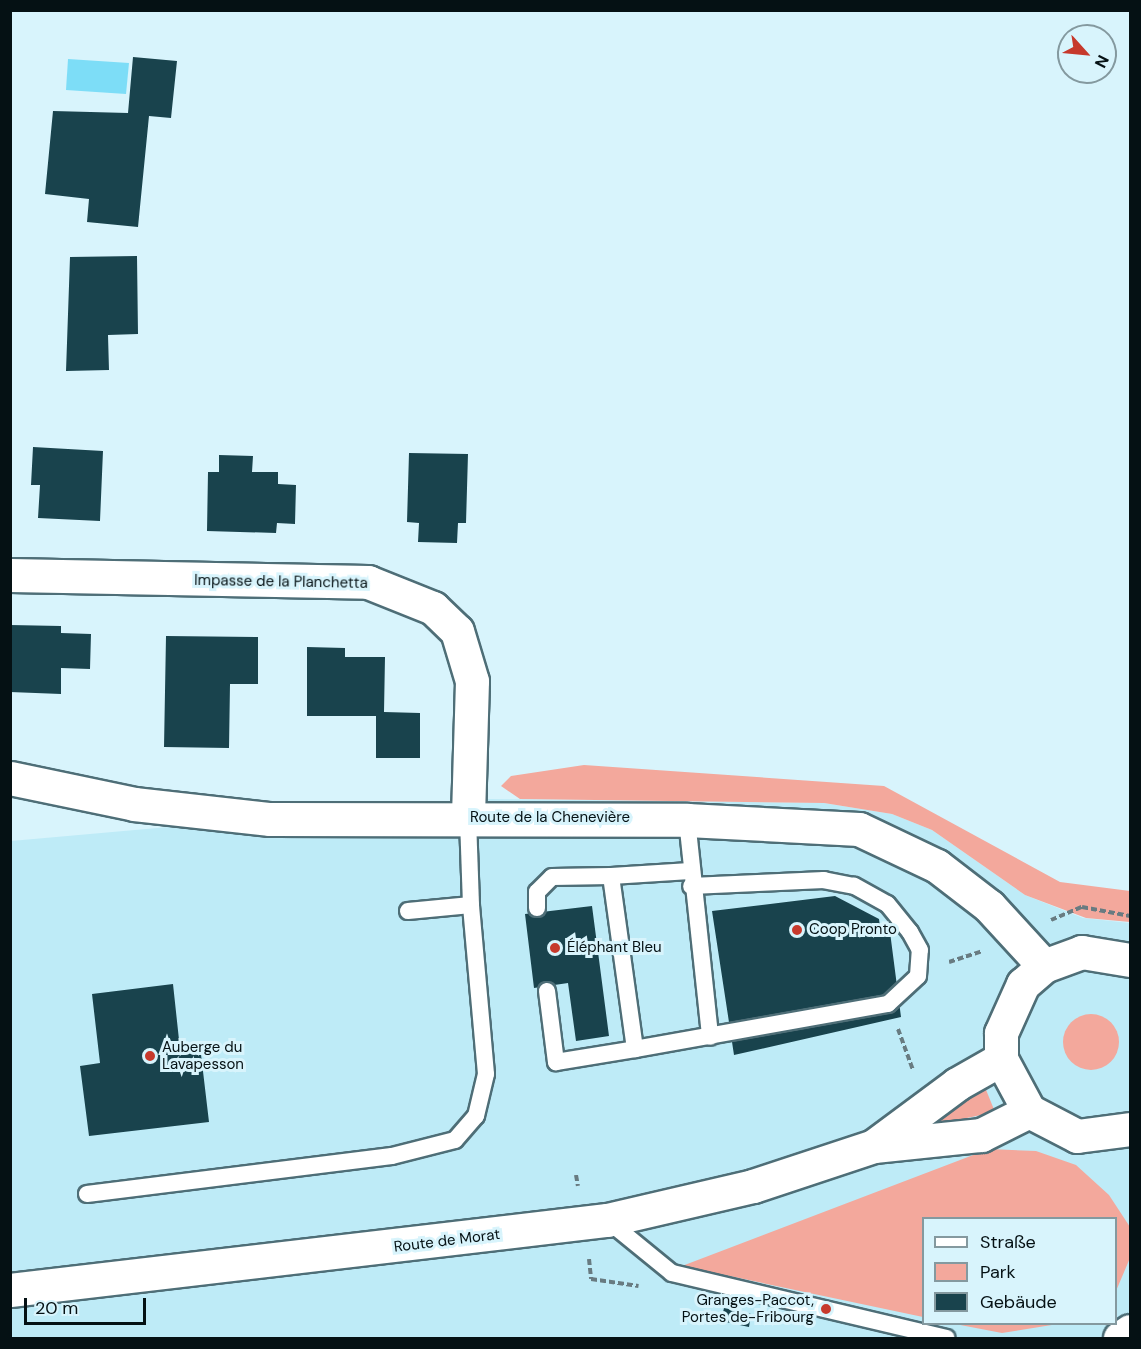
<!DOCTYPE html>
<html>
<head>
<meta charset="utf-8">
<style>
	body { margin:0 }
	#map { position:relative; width:1141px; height:1349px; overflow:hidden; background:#d8f4fc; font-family:"DM Sans",sans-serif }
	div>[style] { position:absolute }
	.built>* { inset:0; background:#beebf7 }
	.green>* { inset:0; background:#f3a89c }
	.round { border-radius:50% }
	.water>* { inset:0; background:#7dddf7 }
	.building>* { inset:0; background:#19434d }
	.path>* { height:4px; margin-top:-2px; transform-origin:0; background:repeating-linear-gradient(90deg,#687b81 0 6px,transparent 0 9px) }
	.roads { filter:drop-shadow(2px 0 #4e6e77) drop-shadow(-2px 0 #4e6e77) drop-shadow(0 2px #4e6e77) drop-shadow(0 -2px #4e6e77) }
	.service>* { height:16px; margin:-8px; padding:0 8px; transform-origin:8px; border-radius:8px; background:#fff }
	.minor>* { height:33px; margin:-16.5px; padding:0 16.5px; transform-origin:16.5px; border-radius:16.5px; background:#fff }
	.tertiary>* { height:33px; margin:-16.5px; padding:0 16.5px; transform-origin:16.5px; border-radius:16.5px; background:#fff }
	.secondary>* { height:33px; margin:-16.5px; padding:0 16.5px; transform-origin:16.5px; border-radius:16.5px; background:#fff }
	.dots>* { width:16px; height:16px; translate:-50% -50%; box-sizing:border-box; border:3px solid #d8f4fc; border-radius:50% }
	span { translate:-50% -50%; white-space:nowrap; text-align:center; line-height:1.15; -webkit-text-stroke:6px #d8f4fc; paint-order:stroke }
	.street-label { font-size:15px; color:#051114 }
	.poi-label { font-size:15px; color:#051114 }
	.left { translate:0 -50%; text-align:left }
	.right { translate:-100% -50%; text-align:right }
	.frame { position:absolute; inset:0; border:12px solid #051114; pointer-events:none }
	.legend { position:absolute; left:922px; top:1217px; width:195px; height:108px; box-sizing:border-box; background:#d8f4fc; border:2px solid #84999f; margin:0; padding:8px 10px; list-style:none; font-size:18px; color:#051114 }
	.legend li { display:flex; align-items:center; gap:12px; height:30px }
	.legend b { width:30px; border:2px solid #84999f }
	.north { position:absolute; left:1057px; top:24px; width:60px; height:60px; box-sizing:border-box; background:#d8f4fc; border:2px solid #84999f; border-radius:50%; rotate:117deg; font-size:16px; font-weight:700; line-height:24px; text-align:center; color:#051114 }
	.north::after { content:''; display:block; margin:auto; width:21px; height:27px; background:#c6392c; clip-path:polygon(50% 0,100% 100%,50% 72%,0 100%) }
	.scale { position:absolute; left:24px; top:1298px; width:122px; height:27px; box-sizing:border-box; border:3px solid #051114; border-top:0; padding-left:8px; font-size:18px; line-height:21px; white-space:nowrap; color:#051114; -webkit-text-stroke:4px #d8f4fc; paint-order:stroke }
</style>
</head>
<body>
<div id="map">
	<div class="built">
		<div style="clip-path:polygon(evenodd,483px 799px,824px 803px,892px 814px,932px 830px,1025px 895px,1083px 918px,1130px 923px,1130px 1338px,11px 1338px,11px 841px,483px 799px,924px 1218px,1116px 1218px,1116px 1324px,924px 1324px,924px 1218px)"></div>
	</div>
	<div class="green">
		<div style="clip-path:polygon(584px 765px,884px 786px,1060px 882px,1130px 891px,1130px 922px,1086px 918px,1025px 895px,932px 830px,892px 814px,824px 803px,520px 799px,501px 786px,511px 776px)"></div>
		<div class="round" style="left:1063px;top:1014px;width:56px;height:56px"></div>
		<div style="clip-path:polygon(982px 1080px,995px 1112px,939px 1124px,933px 1121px)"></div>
		<div style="clip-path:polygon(989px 1149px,1036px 1151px,1076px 1165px,1109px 1195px,1130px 1227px,1130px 1258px,1116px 1291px,1116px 1218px,924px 1218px,923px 1317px,682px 1266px)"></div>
		<div style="clip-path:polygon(955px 1324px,1058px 1324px,1002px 1333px)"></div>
	</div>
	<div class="water">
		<div style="clip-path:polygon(68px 59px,129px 63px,126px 94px,66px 90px)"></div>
	</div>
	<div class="building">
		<div style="clip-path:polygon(133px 57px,177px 61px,171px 118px,149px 116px,138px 227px,87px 222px,89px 199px,45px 194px,53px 111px,128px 113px)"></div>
		<div style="clip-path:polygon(137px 256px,138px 334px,108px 335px,109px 370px,66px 371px,70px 257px)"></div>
		<div style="clip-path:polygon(33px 447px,103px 451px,100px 521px,38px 518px,40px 485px,31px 485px)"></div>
		<div style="clip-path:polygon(409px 453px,468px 454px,466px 523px,458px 523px,457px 543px,418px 542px,419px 523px,407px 522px)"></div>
		<div style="clip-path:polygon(219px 455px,253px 456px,252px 472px,278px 472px,278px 484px,296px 485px,295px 524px,277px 523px,276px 533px,207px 531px,208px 472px,219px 472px)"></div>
		<div style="clip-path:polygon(10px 625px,61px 626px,61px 633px,91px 634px,90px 669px,61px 668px,61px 694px,10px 692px)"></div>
		<div style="clip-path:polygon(166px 636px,258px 637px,258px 684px,230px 684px,229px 748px,164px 747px)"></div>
		<div style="clip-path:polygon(307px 647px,345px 648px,345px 657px,385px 657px,384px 712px,420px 713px,420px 758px,376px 758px,376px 716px,307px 716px)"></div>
		<div style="clip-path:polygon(835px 896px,879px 919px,881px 934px,890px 932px,901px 1017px,734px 1055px,712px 911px)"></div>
		<div style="clip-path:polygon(592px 906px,609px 1036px,576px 1041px,568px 983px,534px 988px,525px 914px)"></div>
		<div style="clip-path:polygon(173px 984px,180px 1049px,200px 1046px,209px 1122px,89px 1136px,80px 1066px,100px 1063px,92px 994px)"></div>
		<div style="clip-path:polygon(724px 1308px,751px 1314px,749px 1327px,721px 1321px)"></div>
	</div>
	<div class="path">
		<div style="left:1051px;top:920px;width:34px;rotate:-23deg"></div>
		<div style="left:1082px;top:907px;width:49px;rotate:10.6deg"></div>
		<div style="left:949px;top:962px;width:35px;rotate:-18deg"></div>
		<div style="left:898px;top:1029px;width:44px;rotate:69.9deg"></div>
		<div style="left:576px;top:1175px;width:11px;rotate:80deg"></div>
		<div style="left:589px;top:1259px;width:20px;rotate:84deg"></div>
		<div style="left:591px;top:1279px;width:48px;rotate:8.5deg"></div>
	</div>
	<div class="roads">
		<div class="service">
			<div style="left:687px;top:820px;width:218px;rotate:83.9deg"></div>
			<div style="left:690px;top:871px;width:79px;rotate:176.4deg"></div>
			<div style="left:611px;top:876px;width:175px;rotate:82.1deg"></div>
			<div style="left:635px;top:1049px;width:257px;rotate:-10.1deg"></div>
			<div style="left:888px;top:1004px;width:41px;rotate:-43deg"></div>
			<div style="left:918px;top:976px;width:26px;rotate:-86deg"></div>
			<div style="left:920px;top:950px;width:21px;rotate:-119deg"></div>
			<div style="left:910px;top:932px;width:36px;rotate:-129deg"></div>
			<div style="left:887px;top:904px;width:38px;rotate:-151deg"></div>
			<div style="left:854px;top:886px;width:31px;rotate:-169deg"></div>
			<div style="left:824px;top:880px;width:133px;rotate:177.4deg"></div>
			<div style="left:537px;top:908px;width:16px;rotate:-90deg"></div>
			<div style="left:537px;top:892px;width:21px;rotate:-45deg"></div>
			<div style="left:552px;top:877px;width:59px;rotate:-1deg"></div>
			<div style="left:408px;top:911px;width:63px;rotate:-5.4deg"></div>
			<div style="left:471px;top:905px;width:87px;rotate:-92deg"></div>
			<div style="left:547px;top:991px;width:72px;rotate:82.8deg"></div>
			<div style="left:556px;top:1062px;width:80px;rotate:-9.3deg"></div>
			<div style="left:87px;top:1194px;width:307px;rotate:-7.1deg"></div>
			<div style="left:392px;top:1156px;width:65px;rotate:-14.3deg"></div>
			<div style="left:455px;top:1140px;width:32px;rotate:-49deg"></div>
			<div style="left:476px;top:1116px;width:43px;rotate:-76.6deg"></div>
			<div style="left:486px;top:1074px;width:170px;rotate:-95.1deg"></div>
			<div style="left:607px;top:1220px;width:84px;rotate:39.2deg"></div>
			<div style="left:672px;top:1273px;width:282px;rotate:13.3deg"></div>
		</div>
		<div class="minor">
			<div style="left:10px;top:575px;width:358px;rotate:1.1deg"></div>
			<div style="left:368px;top:582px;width:70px;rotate:21.8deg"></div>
			<div style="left:433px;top:608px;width:33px;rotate:44deg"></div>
			<div style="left:457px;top:631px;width:52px;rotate:73.3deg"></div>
			<div style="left:472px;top:681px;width:137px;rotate:91.7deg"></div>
			<div style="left:1120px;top:1338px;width:12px;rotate:-35deg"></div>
		</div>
		<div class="tertiary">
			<div style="left:10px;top:778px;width:127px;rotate:11.8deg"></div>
			<div style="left:134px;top:804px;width:137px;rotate:6.3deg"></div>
			<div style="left:270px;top:819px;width:417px;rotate:0.1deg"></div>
			<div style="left:687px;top:820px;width:172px;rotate:3deg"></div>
			<div style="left:859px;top:829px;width:86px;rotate:25.4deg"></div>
			<div style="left:937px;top:866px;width:66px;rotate:37.6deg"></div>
			<div style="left:989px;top:906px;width:81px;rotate:47.5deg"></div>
		</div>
		<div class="secondary">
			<div style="left:1130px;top:960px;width:49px;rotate:-170.5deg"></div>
			<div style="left:1082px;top:952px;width:40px;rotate:159.8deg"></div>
			<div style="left:1044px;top:966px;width:28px;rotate:139deg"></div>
			<div style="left:1023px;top:984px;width:54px;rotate:114.2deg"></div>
			<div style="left:1001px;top:1033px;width:26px;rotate:90deg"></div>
			<div style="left:1001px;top:1059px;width:59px;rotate:61.7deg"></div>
			<div style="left:1029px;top:1111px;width:54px;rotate:27.5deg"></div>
			<div style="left:1077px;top:1136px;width:53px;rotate:-7.5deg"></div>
			<div style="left:875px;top:1145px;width:102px;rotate:-36.6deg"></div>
			<div style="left:957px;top:1084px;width:51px;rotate:-29.6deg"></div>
			<div style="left:10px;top:1290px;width:601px;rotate:-6.69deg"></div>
			<div style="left:607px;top:1220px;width:150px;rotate:-13.1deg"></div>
			<div style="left:753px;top:1186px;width:127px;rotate:-18.3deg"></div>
			<div style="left:874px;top:1146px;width:108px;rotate:-5.9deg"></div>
			<div style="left:981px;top:1135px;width:54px;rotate:-26.6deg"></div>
		</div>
	</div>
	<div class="dots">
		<div style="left:797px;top:930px;background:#c6392c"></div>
		<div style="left:555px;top:948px;background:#c6392c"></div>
		<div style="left:150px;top:1056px;background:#c6392c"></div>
		<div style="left:826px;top:1309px;background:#c6392c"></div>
	</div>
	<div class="street-label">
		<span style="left:281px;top:582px;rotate:1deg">Impasse de la Planchetta</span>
		<span style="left:550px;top:818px">Route de la Chenevière</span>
		<span style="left:447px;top:1241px;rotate:-7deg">Route de Morat</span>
	</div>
	<div class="poi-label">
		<span class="left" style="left:809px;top:930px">Coop Pronto</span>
		<span class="left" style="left:567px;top:948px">Éléphant Bleu</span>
		<span class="left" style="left:162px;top:1056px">Auberge du<br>Lavapesson</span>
		<span class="right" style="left:814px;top:1309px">Granges-Paccot,<br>Portes de-Fribourg</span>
	</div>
	<div class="frame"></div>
	<ul class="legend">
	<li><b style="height:8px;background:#fff"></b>Straße</li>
	<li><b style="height:16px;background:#f3a89c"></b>Park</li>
	<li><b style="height:16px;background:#19434d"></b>Gebäude</li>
	</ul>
	<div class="north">N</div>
	<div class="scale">20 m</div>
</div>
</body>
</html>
